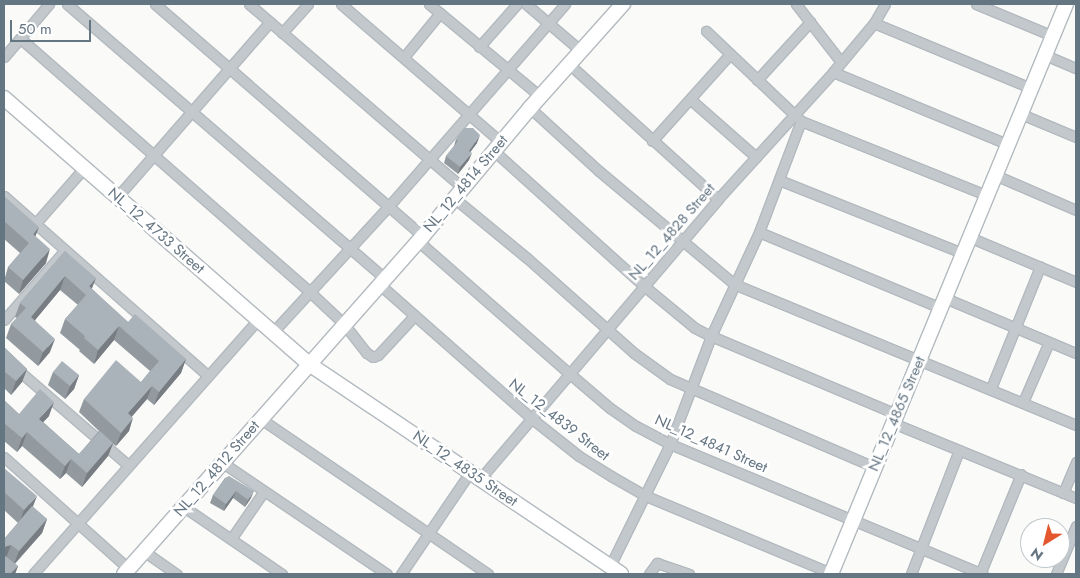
<!DOCTYPE html>
<html>
<head>
<meta charset="utf-8">
<style>
	body { margin:0 }
	#map { position:relative; width:1080px; height:578px; overflow:hidden; background:#fafaf8; font-family:Jost,sans-serif }
	div>[style] { position:absolute }
	.roads { filter:drop-shadow(1px 0 #b3babf) drop-shadow(-1px 0 #b3babf) drop-shadow(0 1px #b3babf) drop-shadow(0 -1px #b3babf) }
	.street>* { height:9px; margin:-4.5px; padding:0 4.5px; transform-origin:4.5px; border-radius:4.5px; background:#c3c8cc }
	.secondary>* { height:14px; margin:-7px; padding:0 7px; transform-origin:7px; border-radius:7px; background:#fff }
	.wall>* { inset:0; background:#929a9f }
	.shaded-wall>* { inset:0; background:#777d82 }
	.building>* { inset:0; background:#aab3b9 }
	span { translate:-50% -50%; white-space:nowrap; text-align:center; line-height:1.15; -webkit-text-stroke:5px #fff; paint-order:stroke }
	.street-label { font-size:15px; color:#657683 }
	.frame { position:absolute; inset:0; border:5px solid #657683; pointer-events:none }
	.north { position:absolute; left:1020px; top:518px; width:50px; height:50px; box-sizing:border-box; background:#fff; border:1px solid #c1c8cd; border-radius:50%; rotate:216deg; font-size:14px; font-weight:700; line-height:20px; text-align:center; color:#657683 }
	.north::after { content:''; display:block; margin:auto; width:18px; height:22px; background:#e4572e; clip-path:polygon(50% 0,100% 100%,50% 72%,0 100%) }
	.scale { position:absolute; left:10px; top:20px; width:81px; height:22px; box-sizing:border-box; border:2px solid #657683; border-top:0; padding-left:6px; font-size:15px; line-height:18px; white-space:nowrap; color:#657683; -webkit-text-stroke:4px #fff; paint-order:stroke }
</style>
</head>
<body>
<div id="map">
	<div class="roads">
		<div class="street">
			<div style="left:67px;top:4px;width:419px;rotate:40.8deg"></div>
			<div style="left:155px;top:4px;width:354px;rotate:40.9deg"></div>
			<div style="left:249px;top:4px;width:282px;rotate:40.7deg"></div>
			<div style="left:341px;top:4px;width:211px;rotate:40.8deg"></div>
			<div style="left:429px;top:4px;width:146px;rotate:39.7deg"></div>
			<div style="left:526px;top:4px;width:72px;rotate:40.5deg"></div>
			<div style="left:796px;top:4px;width:73px;rotate:52.2deg"></div>
			<div style="left:976px;top:4px;width:83px;rotate:22.6deg"></div>
			<div style="left:874px;top:23px;width:170px;rotate:22.5deg"></div>
			<div style="left:282px;top:33px;width:39px;rotate:-48deg"></div>
			<div style="left:21px;top:39px;width:386px;rotate:41.2deg"></div>
			<div style="left:311px;top:293px;width:45px;rotate:43.2deg"></div>
			<div style="left:344px;top:324px;width:37px;rotate:52deg"></div>
			<div style="left:367px;top:353px;width:7px;rotate:34deg"></div>
			<div style="left:373px;top:357px;width:5px;rotate:-22deg"></div>
			<div style="left:378px;top:355px;width:54px;rotate:-47.2deg"></div>
			<div style="left:479px;top:47px;width:57px;rotate:-48.5deg"></div>
			<div style="left:1045px;top:55px;width:34px;rotate:23deg"></div>
			<div style="left:4px;top:57px;width:70px;rotate:-49.7deg"></div>
			<div style="left:404px;top:57px;width:57px;rotate:-50.7deg"></div>
			<div style="left:569px;top:64px;width:201px;rotate:42.2deg"></div>
			<div style="left:833px;top:72px;width:188px;rotate:22.5deg"></div>
			<div style="left:757px;top:80px;width:79px;rotate:-47.6deg"></div>
			<div style="left:690px;top:99px;width:88px;rotate:41.3deg"></div>
			<div style="left:530px;top:108px;width:93px;rotate:42.4deg"></div>
			<div style="left:599px;top:171px;width:176px;rotate:39.9deg"></div>
			<div style="left:734px;top:284px;width:370px;rotate:22.4deg"></div>
			<div style="left:1021px;top:114px;width:60px;rotate:22.7deg"></div>
			<div style="left:801px;top:121px;width:199px;rotate:21.8deg"></div>
			<div style="left:652px;top:141px;width:117px;rotate:-48.1deg"></div>
			<div style="left:494px;top:151px;width:202px;rotate:42deg"></div>
			<div style="left:644px;top:286px;width:66px;rotate:39.5deg"></div>
			<div style="left:695px;top:328px;width:18px;rotate:27deg"></div>
			<div style="left:711px;top:336px;width:202px;rotate:22.8deg"></div>
			<div style="left:995px;top:175px;width:88px;rotate:23.4deg"></div>
			<div style="left:779px;top:180px;width:197px;rotate:21.7deg"></div>
			<div style="left:4px;top:196px;width:271px;rotate:41.4deg"></div>
			<div style="left:118px;top:196px;width:231px;rotate:-48.9deg"></div>
			<div style="left:454px;top:198px;width:94px;rotate:39.4deg"></div>
			<div style="left:527px;top:258px;width:143px;rotate:41.6deg"></div>
			<div style="left:634px;top:353px;width:44px;rotate:35.8deg"></div>
			<div style="left:670px;top:379px;width:222px;rotate:23.3deg"></div>
			<div style="left:35px;top:224px;width:74px;rotate:-48.8deg"></div>
			<div style="left:759px;top:232px;width:197px;rotate:22.7deg"></div>
			<div style="left:969px;top:237px;width:116px;rotate:22.8deg"></div>
			<div style="left:418px;top:241px;width:202px;rotate:41.2deg"></div>
			<div style="left:570px;top:374px;width:52px;rotate:40.4deg"></div>
			<div style="left:610px;top:408px;width:32px;rotate:35deg"></div>
			<div style="left:636px;top:426px;width:38px;rotate:28deg"></div>
			<div style="left:670px;top:444px;width:339px;rotate:22.6deg"></div>
			<div style="left:379px;top:284px;width:203px;rotate:41.4deg"></div>
			<div style="left:531px;top:418px;width:61px;rotate:38.4deg"></div>
			<div style="left:579px;top:456px;width:38px;rotate:32deg"></div>
			<div style="left:611px;top:476px;width:40px;rotate:29.7deg"></div>
			<div style="left:646px;top:496px;width:200px;rotate:22.6deg"></div>
			<div style="left:945px;top:298px;width:142px;rotate:22.8deg"></div>
			<div style="left:4px;top:320px;width:93px;rotate:-48.9deg"></div>
			<div style="left:273px;top:332px;width:170px;rotate:-47.4deg"></div>
			<div style="left:388px;top:207px;width:269px;rotate:-48.9deg"></div>
			<div style="left:4px;top:358px;width:164px;rotate:40.8deg"></div>
			<div style="left:991px;top:388px;width:131px;rotate:-68deg"></div>
			<div style="left:1023px;top:402px;width:65px;rotate:-66.6deg"></div>
			<div style="left:261px;top:419px;width:275px;rotate:34.3deg"></div>
			<div style="left:893px;top:423px;width:198px;rotate:22.3deg"></div>
			<div style="left:4px;top:457px;width:168px;rotate:41.9deg"></div>
			<div style="left:223px;top:463px;width:198px;rotate:34.1deg"></div>
			<div style="left:480px;top:479px;width:367px;rotate:-49.6deg"></div>
			<div style="left:718px;top:199px;width:171px;rotate:-47.8deg"></div>
			<div style="left:833px;top:72px;width:64px;rotate:-50.1deg"></div>
			<div style="left:874px;top:23px;width:22px;rotate:-60deg"></div>
			<div style="left:1063px;top:493px;width:34px;rotate:-67deg"></div>
			<div style="left:184px;top:507px;width:119px;rotate:34.4deg"></div>
			<div style="left:231px;top:539px;width:58px;rotate:-55.5deg"></div>
			<div style="left:145px;top:552px;width:39px;rotate:35deg"></div>
			<div style="left:610px;top:566px;width:136px;rotate:-63.8deg"></div>
			<div style="left:670px;top:444px;width:116px;rotate:-69.2deg"></div>
			<div style="left:711px;top:336px;width:115px;rotate:-65.2deg"></div>
			<div style="left:759px;top:232px;width:119px;rotate:-69.3deg"></div>
			<div style="left:801px;top:121px;width:131px;rotate:-136.5deg"></div>
			<div style="left:33px;top:574px;width:339px;rotate:-48.5deg"></div>
			<div style="left:401px;top:574px;width:123px;rotate:-55.9deg"></div>
			<div style="left:649px;top:574px;width:14px;rotate:-54deg"></div>
			<div style="left:657px;top:563px;width:34px;rotate:19deg"></div>
			<div style="left:911px;top:574px;width:133px;rotate:-68.8deg"></div>
			<div style="left:980px;top:574px;width:108px;rotate:-67.7deg"></div>
			<div style="left:1056px;top:574px;width:52px;rotate:-67.4deg"></div>
		</div>
		<div class="secondary">
			<div style="left:4px;top:98px;width:405px;rotate:41.1deg"></div>
			<div style="left:309px;top:364px;width:376px;rotate:33.9deg"></div>
			<div style="left:124px;top:574px;width:451px;rotate:-48.5deg"></div>
			<div style="left:423px;top:236px;width:167px;rotate:-50.1deg"></div>
			<div style="left:530px;top:108px;width:140px;rotate:-48.2deg"></div>
			<div style="left:831px;top:574px;width:617px;rotate:-67.59deg"></div>
		</div>
	</div>
	<div class="wall">
		<div style="clip-path:polygon(456px 139px,477px 143px,470px 152px,469px 160px,458px 174px,444px 163px,446px 156px,454px 146px)"></div>
		<div style="clip-path:polygon(4px 196px,35px 236px,46px 263px,19px 294px,4px 281px,8px 267px,20px 253px,4px 239px)"></div>
		<div style="clip-path:polygon(65px 251px,92px 289px,105px 301px,128px 322px,186px 359px,181px 373px,154px 405px,147px 399px,132px 416px,129px 431px,116px 446px,113px 444px,108px 456px,82px 487px,66px 473px,60px 479px,22px 446px,17px 452px,4px 441px,4px 400px,19px 414px,49px 416px,43px 422px,79px 454px,99px 431px,79px 412px,84px 399px,141px 382px,150px 371px,114px 340px,94px 364px,79px 351px,80px 350px,60px 333px,65px 319px,78px 305px,60px 290px,35px 320px,50px 352px,38px 366px,6px 338px,11px 324px,17px 318px,15px 317px,20px 303px)"></div>
		<div style="clip-path:polygon(4px 347px,27px 369px,22px 382px,11px 395px,4px 388px)"></div>
		<div style="clip-path:polygon(53px 372px,79px 375px,74px 389px,65px 399px,48px 385px)"></div>
		<div style="clip-path:polygon(4px 468px,33px 507px,47px 519px,42px 533px,15px 564px,18px 566px,15px 574px,4px 574px,4px 539px,18px 523px,4px 510px)"></div>
		<div style="clip-path:polygon(225px 478px,251px 498px,245px 507px,233px 498px,224px 511px,210px 503px,213px 495px)"></div>
	</div>
	<div class="shaded-wall">
		<div style="clip-path:polygon(480px 135px,477px 143px,466px 158px,469px 151px)"></div>
		<div style="clip-path:polygon(472px 153px,469px 160px,458px 174px,460px 167px)"></div>
		<div style="clip-path:polygon(39px 227px,34px 240px,33px 234px)"></div>
		<div style="clip-path:polygon(50px 249px,46px 263px,19px 294px,23px 280px)"></div>
		<div style="clip-path:polygon(65px 276px,60px 290px,26px 331px,31px 317px)"></div>
		<div style="clip-path:polygon(96px 278px,91px 291px,89px 286px)"></div>
		<div style="clip-path:polygon(119px 326px,114px 340px,94px 364px,98px 350px)"></div>
		<div style="clip-path:polygon(55px 339px,50px 352px,38px 366px,43px 352px)"></div>
		<div style="clip-path:polygon(186px 359px,181px 373px,154px 405px,159px 392px)"></div>
		<div style="clip-path:polygon(27px 369px,22px 382px,11px 395px,16px 381px)"></div>
		<div style="clip-path:polygon(79px 375px,74px 389px,65px 399px,70px 386px)"></div>
		<div style="clip-path:polygon(152px 386px,147px 399px,123px 427px,128px 413px)"></div>
		<div style="clip-path:polygon(54px 402px,49px 416px,34px 432px,39px 419px)"></div>
		<div style="clip-path:polygon(133px 418px,129px 431px,116px 446px,121px 433px)"></div>
		<div style="clip-path:polygon(27px 432px,22px 446px,17px 452px,22px 438px)"></div>
		<div style="clip-path:polygon(113px 443px,108px 456px,82px 487px,87px 473px)"></div>
		<div style="clip-path:polygon(71px 459px,66px 473px,60px 479px,65px 466px)"></div>
		<div style="clip-path:polygon(236px 491px,233px 498px,224px 511px,226px 504px)"></div>
		<div style="clip-path:polygon(254px 491px,251px 498px,245px 507px,248px 500px)"></div>
		<div style="clip-path:polygon(37px 496px,32px 509px,19px 524px,24px 510px)"></div>
		<div style="clip-path:polygon(47px 519px,42px 533px,14px 564px,19px 551px)"></div>
		<div style="clip-path:polygon(11px 545px,6px 558px,4px 559px,4px 547px)"></div>
		<div style="clip-path:polygon(18px 566px,15px 574px,10px 574px)"></div>
	</div>
	<div class="building">
		<div style="clip-path:polygon(464px 128px,473px 128px,480px 135px,469px 151px,472px 153px,460px 167px,446px 156px,458px 141px,456px 139px)"></div>
		<div style="clip-path:polygon(4px 196px,39px 227px,33px 234px,50px 249px,23px 280px,8px 267px,29px 243px,4px 221px)"></div>
		<div style="clip-path:polygon(65px 251px,96px 278px,89px 286px,105px 301px,128px 322px,135px 314px,186px 359px,159px 392px,152px 386px,128px 413px,133px 418px,121px 433px,84px 399px,116px 360px,141px 382px,159px 361px,119px 326px,98px 350px,84px 338px,85px 336px,65px 319px,86px 295px,65px 276px,31px 317px,55px 339px,43px 352px,11px 324px,26px 308px,20px 303px)"></div>
		<div style="clip-path:polygon(4px 347px,27px 369px,16px 381px,4px 371px)"></div>
		<div style="clip-path:polygon(62px 361px,79px 375px,70px 386px,53px 372px)"></div>
		<div style="clip-path:polygon(40px 389px,54px 402px,39px 419px,79px 454px,100px 431px,113px 443px,87px 473px,71px 459px,65px 466px,27px 432px,22px 438px,4px 423px,4px 400px,19px 414px)"></div>
		<div style="clip-path:polygon(4px 468px,37px 496px,24px 510px,4px 492px)"></div>
		<div style="clip-path:polygon(229px 476px,254px 491px,248px 500px,236px 491px,226px 504px,213px 495px,225px 478px)"></div>
		<div style="clip-path:polygon(32px 506px,47px 519px,19px 551px,11px 545px,4px 547px,4px 555px,18px 566px,10px 574px,7px 574px,4px 572px,4px 539px)"></div>
	</div>
	<div class="street-label">
		<span style="left:466px;top:184px;rotate:-50deg">NL_12_4814 Street</span>
		<span style="left:156px;top:231px;rotate:41deg">NL_12_4733 Street</span>
		<span style="left:672px;top:232px;rotate:-49deg">NL_12_4828 Street</span>
		<span style="left:897px;top:414px;rotate:-67deg">NL_12_4865 Street</span>
		<span style="left:559px;top:420px;rotate:38deg">NL_12_4839 Street</span>
		<span style="left:711px;top:444px;rotate:24deg">NL_12_4841 Street</span>
		<span style="left:217px;top:469px;rotate:-49deg">NL_12_4812 Street</span>
		<span style="left:465px;top:469px;rotate:34deg">NL_12_4835 Street</span>
	</div>
	<div class="frame"></div>
	<div class="north">N</div>
	<div class="scale">50 m</div>
</div>
</body>
</html>
